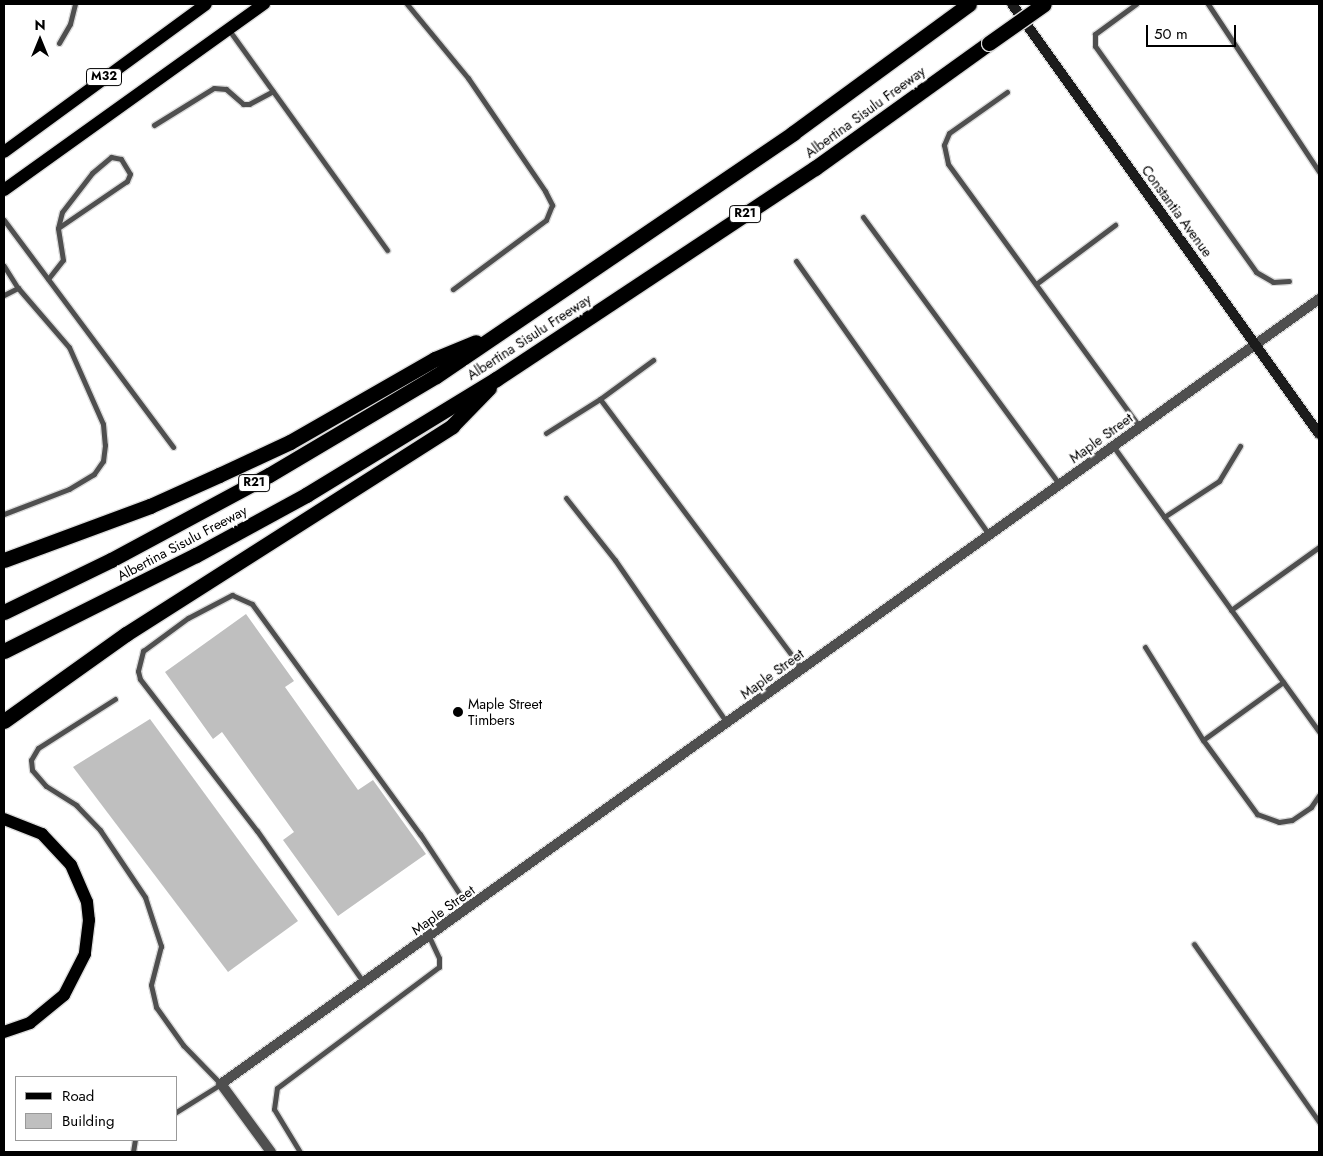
<!DOCTYPE html>
<html>
<head>
<meta charset="utf-8">
<style>
	body { margin:0 }
	#map { position:relative; width:1323px; height:1156px; overflow:hidden; background:#fff; font-family:Jost,sans-serif }
	div>[style] { position:absolute }
	.building>* { inset:0; background:#bfbfbf }
	.roads { filter:drop-shadow(1px 0 #dbdbdb) drop-shadow(-1px 0 #dbdbdb) drop-shadow(0 1px #dbdbdb) drop-shadow(0 -1px #dbdbdb) }
	.lane>* { height:5px; margin:-2.5px; padding:0 2.5px; transform-origin:2.5px; border-radius:2.5px; background:#4f4f4f }
	.street>* { height:10px; margin:-5px; padding:0 5px; transform-origin:5px; border-radius:5px; background:#4f4f4f }
	.secondary>* { height:10px; margin:-5px; padding:0 5px; transform-origin:5px; border-radius:5px; background:#1c1c1c }
	.primary>* { height:12px; margin:-6px; padding:0 6px; transform-origin:6px; border-radius:6px; background:#000 }
	.highway>* { height:15px; margin:-7.5px; padding:0 7.5px; transform-origin:7.5px; border-radius:7.5px; background:#000 }
	.bridges { filter:drop-shadow(1px 0 #dbdbdb) drop-shadow(-1px 0 #dbdbdb) drop-shadow(0 1px #dbdbdb) drop-shadow(0 -1px #dbdbdb) }
	.highway-bridge>* { height:15px; margin:-7.5px; padding:0 7.5px; transform-origin:7.5px; border-radius:7.5px; background:#000 }
	.dots>* { width:14px; height:14px; translate:-50% -50%; box-sizing:border-box; border:2px solid #fff; border-radius:50% }
	span { translate:-50% -50%; white-space:nowrap; text-align:center; line-height:1.15; -webkit-text-stroke:4.5px #fff; paint-order:stroke }
	.shield-label span { padding:1px 4px; background:#fff; border:1px solid; border-radius:4px; -webkit-text-stroke-width:0 }
	.shield-label { font-size:12px; color:#000; font-weight:700 }
	.street-label { font-size:14px; color:#000 }
	.poi-label { font-size:14px; color:#000 }
	.left { translate:0 -50%; text-align:left }
	.frame { position:absolute; inset:0; border:5px solid #000; pointer-events:none }
	.legend { position:absolute; left:15px; top:1076px; width:162px; height:65px; box-sizing:border-box; background:#fff; border:1px solid #999; margin:0; padding:6px 9px; list-style:none; font-size:15px; color:#000 }
	.legend li { display:flex; align-items:center; gap:10px; height:25px }
	.legend b { width:25px; border:1px solid #999 }
	.north { position:absolute; left:15px; top:15px; width:50px; height:50px; -webkit-text-stroke:4px #fff; paint-order:stroke; rotate:0deg; font-size:14px; font-weight:700; line-height:20px; text-align:center; color:#000 }
	.north::after { content:''; display:block; margin:auto; width:18px; height:22px; background:#000; clip-path:polygon(50% 0,100% 100%,50% 72%,0 100%) }
	.scale { position:absolute; left:1146px; top:25px; width:90px; height:22px; box-sizing:border-box; border:2px solid #000; border-top:0; padding-left:6px; font-size:15px; line-height:18px; white-space:nowrap; color:#000; -webkit-text-stroke:4px #fff; paint-order:stroke }
</style>
</head>
<body>
<div id="map">
	<div class="building">
		<div style="clip-path:polygon(246px 614px,294px 681px,285px 687px,358px 790px,373px 780px,426px 854px,338px 916px,283px 840px,294px 832px,222px 732px,213px 739px,165px 672px)"></div>
		<div style="clip-path:polygon(150px 719px,298px 921px,228px 972px,73px 767px)"></div>
	</div>
	<div class="roads">
		<div class="lane">
			<div style="left:407px;top:4px;width:96px;rotate:50.5deg"></div>
			<div style="left:468px;top:78px;width:137px;rotate:55.7deg"></div>
			<div style="left:545px;top:191px;width:16px;rotate:63deg"></div>
			<div style="left:552px;top:205px;width:16px;rotate:112deg"></div>
			<div style="left:546px;top:220px;width:116px;rotate:143.4deg"></div>
			<div style="left:1136px;top:4px;width:51px;rotate:143.8deg"></div>
			<div style="left:1095px;top:34px;width:12px;rotate:90deg"></div>
			<div style="left:1095px;top:46px;width:277px;rotate:54.5deg"></div>
			<div style="left:1256px;top:272px;width:20px;rotate:30deg"></div>
			<div style="left:1273px;top:282px;width:16px;rotate:-4deg"></div>
			<div style="left:1208px;top:4px;width:201px;rotate:56.5deg"></div>
			<div style="left:229px;top:30px;width:271px;rotate:54.3deg"></div>
			<div style="left:59px;top:43px;width:22px;rotate:-60deg"></div>
			<div style="left:70px;top:24px;width:21px;rotate:-76deg"></div>
			<div style="left:1007px;top:92px;width:71px;rotate:144.7deg"></div>
			<div style="left:949px;top:133px;width:13px;rotate:113deg"></div>
			<div style="left:944px;top:145px;width:19px;rotate:78deg"></div>
			<div style="left:948px;top:164px;width:326px;rotate:53.9deg"></div>
			<div style="left:154px;top:125px;width:70px;rotate:-31.7deg"></div>
			<div style="left:214px;top:88px;width:12px;rotate:5deg"></div>
			<div style="left:226px;top:89px;width:23px;rotate:41deg"></div>
			<div style="left:243px;top:104px;width:6px"></div>
			<div style="left:249px;top:104px;width:27px;rotate:-28deg"></div>
			<div style="left:863px;top:217px;width:331px;rotate:53.7deg"></div>
			<div style="left:4px;top:220px;width:283px;rotate:53.3deg"></div>
			<div style="left:796px;top:261px;width:335px;rotate:54.8deg"></div>
			<div style="left:4px;top:266px;width:26px;rotate:58deg"></div>
			<div style="left:18px;top:288px;width:78px;rotate:49.2deg"></div>
			<div style="left:69px;top:347px;width:84px;rotate:66.2deg"></div>
			<div style="left:103px;top:424px;width:21px;rotate:85deg"></div>
			<div style="left:105px;top:445px;width:16px;rotate:97deg"></div>
			<div style="left:103px;top:461px;width:16px;rotate:125deg"></div>
			<div style="left:94px;top:474px;width:29px;rotate:149deg"></div>
			<div style="left:69px;top:489px;width:70px;rotate:159deg"></div>
			<div style="left:48px;top:279px;width:24px;rotate:-52deg"></div>
			<div style="left:63px;top:260px;width:32px;rotate:-99deg"></div>
			<div style="left:58px;top:228px;width:16px;rotate:-76deg"></div>
			<div style="left:62px;top:212px;width:49px;rotate:-52.4deg"></div>
			<div style="left:92px;top:173px;width:25px;rotate:-40deg"></div>
			<div style="left:111px;top:157px;width:10px;rotate:11deg"></div>
			<div style="left:121px;top:159px;width:17px;rotate:59deg"></div>
			<div style="left:130px;top:174px;width:8px;rotate:113deg"></div>
			<div style="left:127px;top:181px;width:83px;rotate:145.7deg"></div>
			<div style="left:1036px;top:284px;width:99px;rotate:-36.8deg"></div>
			<div style="left:4px;top:295px;width:16px;rotate:-27deg"></div>
			<div style="left:600px;top:399px;width:337px;rotate:53.2deg"></div>
			<div style="left:546px;top:433px;width:64px;rotate:-32.2deg"></div>
			<div style="left:600px;top:399px;width:66px;rotate:-36.3deg"></div>
			<div style="left:1113px;top:446px;width:352px;rotate:54.2deg"></div>
			<div style="left:566px;top:498px;width:79px;rotate:51.7deg"></div>
			<div style="left:615px;top:560px;width:198px;rotate:55.5deg"></div>
			<div style="left:1164px;top:517px;width:66px;rotate:-33.2deg"></div>
			<div style="left:1219px;top:481px;width:41px;rotate:-59deg"></div>
			<div style="left:1231px;top:610px;width:108px;rotate:-35.6deg"></div>
			<div style="left:1145px;top:647px;width:110px;rotate:58.1deg"></div>
			<div style="left:1203px;top:740px;width:92px;rotate:53.9deg"></div>
			<div style="left:1257px;top:814px;width:23px;rotate:20deg"></div>
			<div style="left:1279px;top:822px;width:13px;rotate:-9deg"></div>
			<div style="left:1292px;top:820px;width:23px;rotate:-34deg"></div>
			<div style="left:1311px;top:807px;width:14px;rotate:-56deg"></div>
			<div style="left:115px;top:699px;width:91px;rotate:147.5deg"></div>
			<div style="left:38px;top:748px;width:14px;rotate:120deg"></div>
			<div style="left:31px;top:760px;width:10px;rotate:84deg"></div>
			<div style="left:32px;top:770px;width:21px;rotate:49deg"></div>
			<div style="left:46px;top:786px;width:36px;rotate:32deg"></div>
			<div style="left:76px;top:805px;width:35px;rotate:46deg"></div>
			<div style="left:100px;top:830px;width:81px;rotate:56.1deg"></div>
			<div style="left:145px;top:897px;width:52px;rotate:71.9deg"></div>
			<div style="left:161px;top:946px;width:40px;rotate:104.4deg"></div>
			<div style="left:151px;top:985px;width:23px;rotate:77deg"></div>
			<div style="left:156px;top:1007px;width:47px;rotate:54.6deg"></div>
			<div style="left:183px;top:1045px;width:54px;rotate:45.7deg"></div>
			<div style="left:221px;top:1084px;width:53px;rotate:148.1deg"></div>
			<div style="left:1203px;top:740px;width:99px;rotate:-35.9deg"></div>
			<div style="left:1194px;top:944px;width:218px;rotate:54.9deg"></div>
			<div style="left:364px;top:983px;width:186px;rotate:-125.1deg"></div>
			<div style="left:257px;top:831px;width:192px;rotate:-127.6deg"></div>
			<div style="left:140px;top:679px;width:8px;rotate:-104deg"></div>
			<div style="left:138px;top:671px;width:21px;rotate:-76deg"></div>
			<div style="left:143px;top:651px;width:56px;rotate:-36.3deg"></div>
			<div style="left:188px;top:618px;width:50px;rotate:-27.6deg"></div>
			<div style="left:232px;top:595px;width:22px;rotate:24deg"></div>
			<div style="left:252px;top:604px;width:285px;rotate:53.9deg"></div>
			<div style="left:420px;top:834px;width:89px;rotate:56.5deg"></div>
			<div style="left:133px;top:1152px;width:12px;rotate:-81deg"></div>
			<div style="left:300px;top:1152px;width:50px;rotate:-121.2deg"></div>
			<div style="left:274px;top:1109px;width:21px;rotate:-82deg"></div>
			<div style="left:277px;top:1088px;width:202px;rotate:-36.8deg"></div>
			<div style="left:439px;top:967px;width:9px;rotate:-90deg"></div>
			<div style="left:439px;top:958px;width:23px;rotate:-115deg"></div>
		</div>
		<div class="street">
			<div style="left:271px;top:1152px;width:84px;rotate:-126.3deg"></div>
			<div style="left:221px;top:1084px;width:1350px;rotate:-35.56deg"></div>
		</div>
		<div class="secondary">
			<div style="left:1012px;top:4px;width:528px;rotate:54.47deg"></div>
		</div>
		<div class="primary">
			<div style="left:4px;top:152px;width:250px;rotate:-36.2deg"></div>
			<div style="left:4px;top:190px;width:320px;rotate:-35.6deg"></div>
			<div style="left:4px;top:819px;width:41px;rotate:21.5deg"></div>
			<div style="left:42px;top:834px;width:42px;rotate:46.9deg"></div>
			<div style="left:71px;top:865px;width:40px;rotate:66.6deg"></div>
			<div style="left:87px;top:902px;width:18px;rotate:84deg"></div>
			<div style="left:89px;top:920px;width:34px;rotate:97deg"></div>
			<div style="left:85px;top:954px;width:46px;rotate:117.1deg"></div>
			<div style="left:64px;top:995px;width:44px;rotate:140.5deg"></div>
			<div style="left:30px;top:1023px;width:28px;rotate:161deg"></div>
		</div>
		<div class="highway">
			<div style="left:4px;top:560px;width:156px;rotate:-20.3deg"></div>
			<div style="left:150px;top:506px;width:76px;rotate:-24.2deg"></div>
			<div style="left:219px;top:475px;width:78px;rotate:-24.9deg"></div>
			<div style="left:290px;top:442px;width:167px;rotate:-29.8deg"></div>
			<div style="left:435px;top:359px;width:44px;rotate:-22.5deg"></div>
			<div style="left:4px;top:612px;width:119px;rotate:-25.9deg"></div>
			<div style="left:111px;top:560px;width:179px;rotate:-28.3deg"></div>
			<div style="left:269px;top:475px;width:194px;rotate:-30.7deg"></div>
			<div style="left:436px;top:376px;width:432px;rotate:-34.2deg"></div>
			<div style="left:793px;top:133px;width:218px;rotate:-36.2deg"></div>
			<div style="left:4px;top:651px;width:215px;rotate:-26.6deg"></div>
			<div style="left:196px;top:555px;width:125px;rotate:-28.6deg"></div>
			<div style="left:306px;top:495px;width:223px;rotate:-31.4deg"></div>
			<div style="left:496px;top:379px;width:382px;rotate:-33.5deg"></div>
			<div style="left:815px;top:168px;width:214px;rotate:-35.7deg"></div>
			<div style="left:4px;top:721px;width:150px;rotate:-35.5deg"></div>
			<div style="left:126px;top:634px;width:387px;rotate:-32.5deg"></div>
			<div style="left:452px;top:426px;width:53px;rotate:-45.8deg"></div>
		</div>
	</div>
	<div class="bridges">
		<div class="highway-bridge">
			<div style="left:989px;top:43px;width:67px;rotate:-35.3deg"></div>
		</div>
	</div>
	<div class="dots">
		<div style="left:458px;top:712px;background:#000"></div>
	</div>
	<div class="shield-label">
		<span style="left:104px;top:77px">M32</span>
		<span style="left:745px;top:214px">R21</span>
		<span style="left:254px;top:483px">R21</span>
	</div>
	<div class="street-label">
		<span style="left:865px;top:112px;rotate:-36deg">Albertina Sisulu Freeway</span>
		<span style="left:1177px;top:211px;rotate:54deg">Constantia Avenue</span>
		<span style="left:529px;top:337px;rotate:-33deg">Albertina Sisulu Freeway</span>
		<span style="left:1101px;top:438px;rotate:-36deg">Maple Street</span>
		<span style="left:182px;top:543px;rotate:-28deg">Albertina Sisulu Freeway</span>
		<span style="left:772px;top:674px;rotate:-36deg">Maple Street</span>
		<span style="left:443px;top:910px;rotate:-36deg">Maple Street</span>
	</div>
	<div class="poi-label">
		<span class="left" style="left:468px;top:712px">Maple Street<br>Timbers</span>
	</div>
	<div class="frame"></div>
	<ul class="legend">
	<li><b style="height:6px;background:#000"></b>Road</li>
	<li><b style="height:14px;background:#bfbfbf"></b>Building</li>
	</ul>
	<div class="north">N</div>
	<div class="scale">50 m</div>
</div>
</body>
</html>
